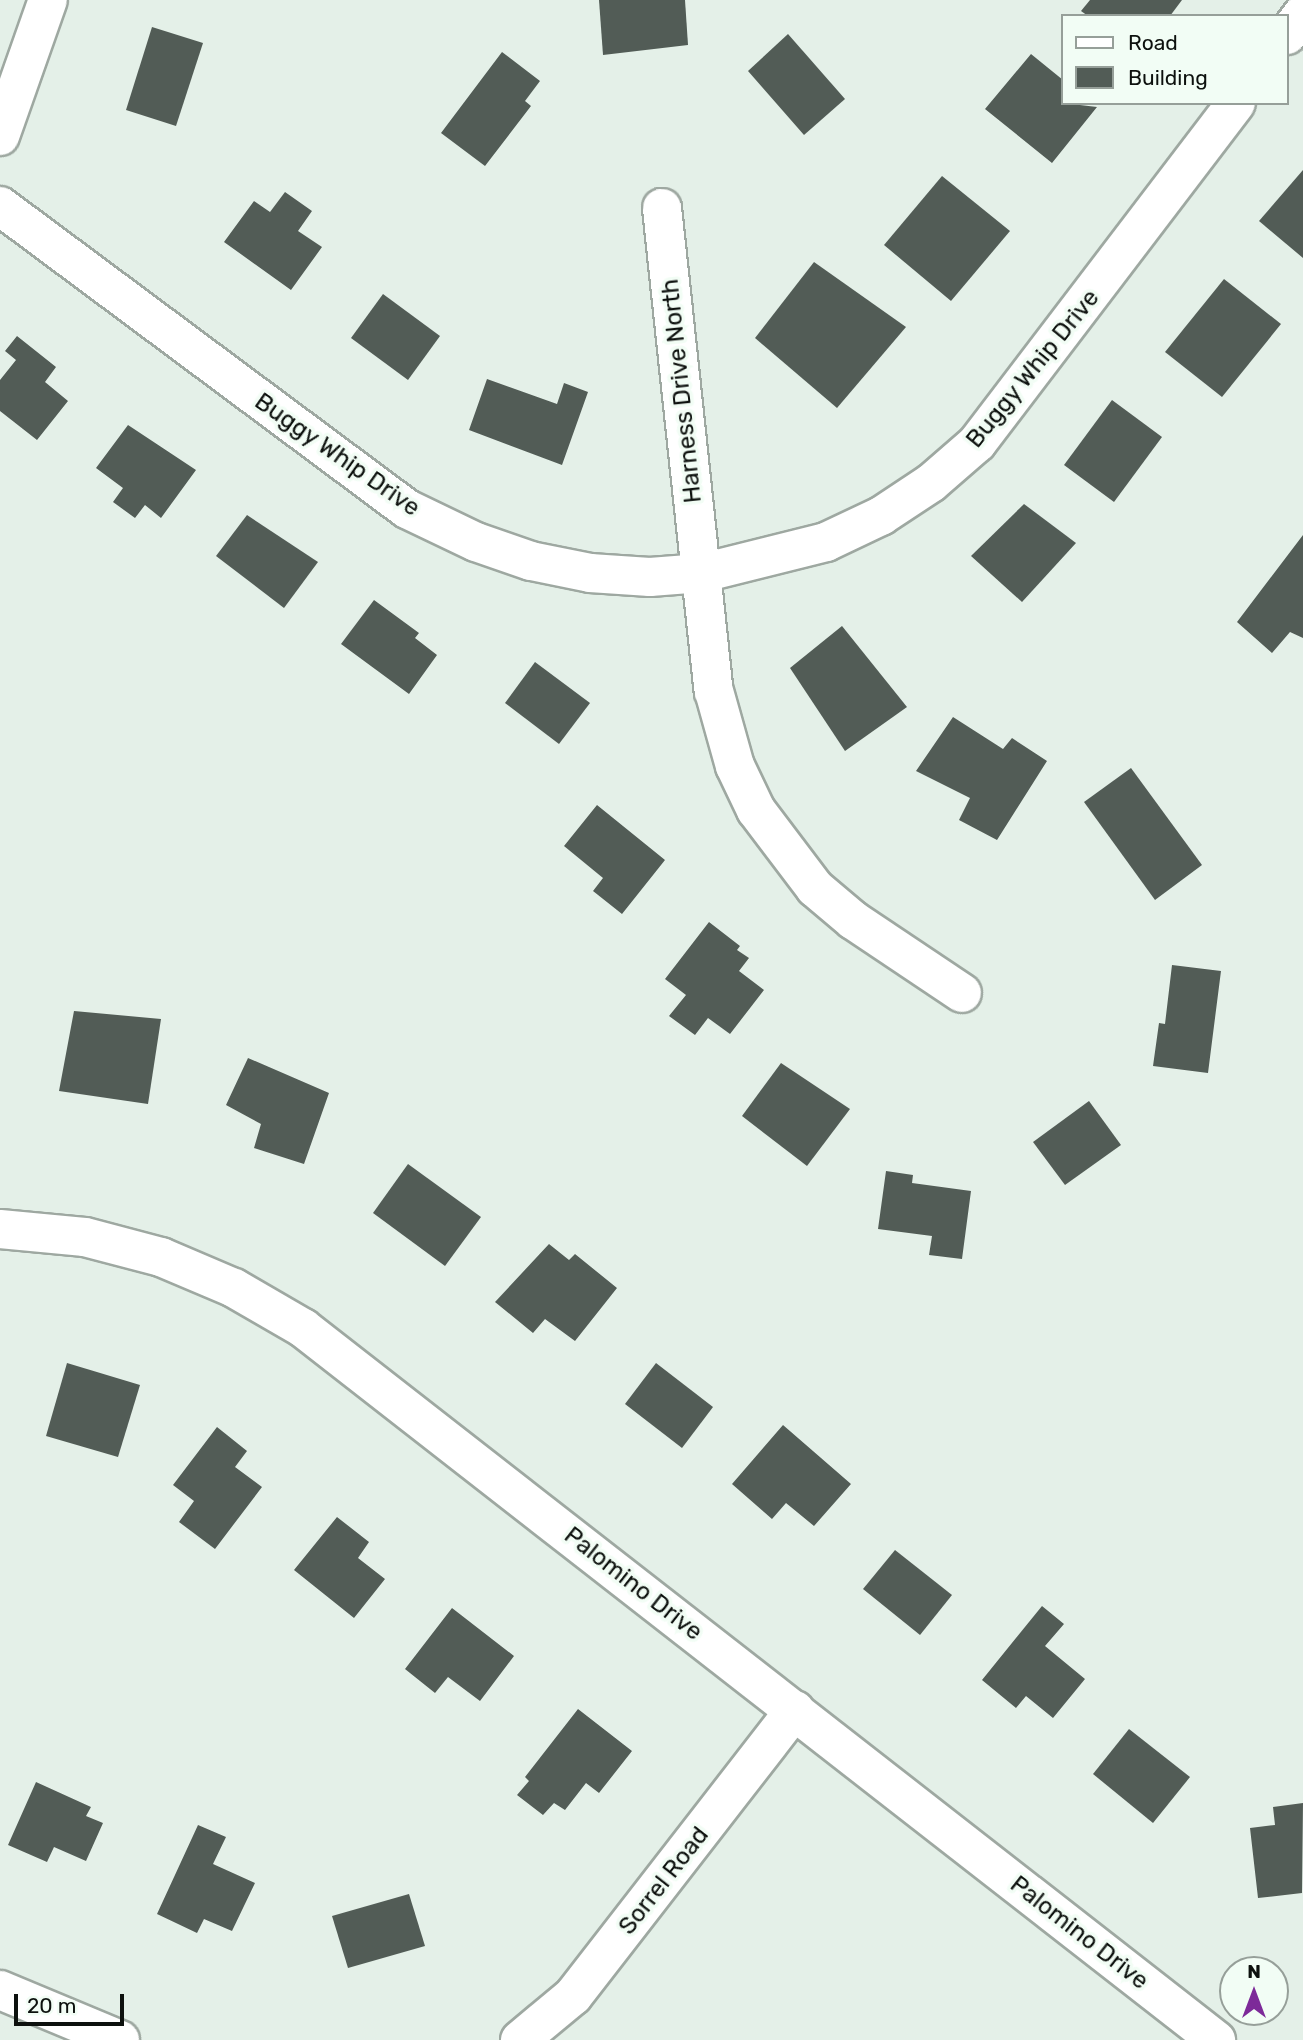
<!DOCTYPE html>
<html>
<head>
<meta charset="utf-8">
<style>
	body { margin:0 }
	#map { position:relative; width:1303px; height:2040px; overflow:hidden; background:#e4f0e8; font-family:Rubik,sans-serif }
	div>[style] { position:absolute }
	.building>* { inset:0; background:#525c56 }
	.roads { filter:drop-shadow(2px 0 #9ea8a1) drop-shadow(-2px 0 #9ea8a1) drop-shadow(0 2px #9ea8a1) drop-shadow(0 -2px #9ea8a1) }
	.street>* { height:38px; margin:-19px; padding:0 19px; transform-origin:19px; border-radius:19px; background:#fff }
	span { translate:-50% -50%; white-space:nowrap; text-align:center; line-height:1.15; -webkit-text-stroke:7px #f2fdf5; paint-order:stroke }
	.street-label { font-size:24px; color:#0d110e }
	.legend { position:absolute; left:1061px; top:14px; width:228px; height:91px; box-sizing:border-box; background:#f2fdf5; border:2px solid #969f99; margin:0; padding:9px 12px; list-style:none; font-size:21px; color:#0d110e }
	.legend li { display:flex; align-items:center; gap:14px; height:35px }
	.legend b { width:35px; border:2px solid #969f99 }
	.north { position:absolute; left:1219px; top:1956px; width:70px; height:70px; box-sizing:border-box; background:#f2fdf5; border:2px solid #969f99; border-radius:50%; rotate:0deg; font-size:19px; font-weight:700; line-height:28px; text-align:center; color:#0d110e }
	.north::after { content:''; display:block; margin:auto; width:24px; height:32px; background:#7d2a99; clip-path:polygon(50% 0,100% 100%,50% 72%,0 100%) }
	.scale { position:absolute; left:14px; top:1994px; width:110px; height:32px; box-sizing:border-box; border:4px solid #0d110e; border-top:0; padding-left:9px; font-size:21px; line-height:24px; white-space:nowrap; color:#0d110e; -webkit-text-stroke:5px #f2fdf5; paint-order:stroke }
</style>
</head>
<body>
<div id="map">
	<div class="building">
		<div style="clip-path:polygon(599px 0,685px 0,688px 45px,603px 55px)"></div>
		<div style="clip-path:polygon(1090px 0,1182px 0,1170px 16px,1088px 16px,1081px 11px)"></div>
		<div style="clip-path:polygon(152px 27px,203px 43px,176px 126px,126px 110px)"></div>
		<div style="clip-path:polygon(788px 34px,845px 99px,804px 135px,748px 71px)"></div>
		<div style="clip-path:polygon(502px 52px,540px 81px,525px 101px,531px 106px,485px 166px,441px 133px)"></div>
		<div style="clip-path:polygon(1031px 54px,1063px 80px,1063px 103px,1097px 107px,1052px 163px,985px 109px)"></div>
		<div style="clip-path:polygon(1303px 170px,1303px 258px,1259px 221px)"></div>
		<div style="clip-path:polygon(942px 176px,1010px 231px,951px 301px,884px 245px)"></div>
		<div style="clip-path:polygon(285px 192px,312px 211px,298px 231px,322px 247px,291px 290px,224px 242px,254px 201px,270px 212px)"></div>
		<div style="clip-path:polygon(814px 262px,906px 327px,837px 408px,755px 338px)"></div>
		<div style="clip-path:polygon(1224px 279px,1281px 324px,1222px 397px,1165px 352px)"></div>
		<div style="clip-path:polygon(383px 294px,440px 336px,408px 380px,351px 338px)"></div>
		<div style="clip-path:polygon(17px 336px,56px 367px,45px 382px,68px 401px,37px 440px,0 411px,0 380px,16px 360px,5px 351px)"></div>
		<div style="clip-path:polygon(487px 379px,557px 404px,564px 383px,588px 392px,562px 465px,469px 430px)"></div>
		<div style="clip-path:polygon(1112px 400px,1162px 437px,1114px 502px,1064px 465px)"></div>
		<div style="clip-path:polygon(128px 425px,196px 470px,161px 518px,145px 505px,135px 518px,113px 502px,123px 488px,96px 468px)"></div>
		<div style="clip-path:polygon(1024px 504px,1076px 543px,1022px 602px,971px 556px)"></div>
		<div style="clip-path:polygon(247px 515px,318px 562px,284px 608px,216px 556px)"></div>
		<div style="clip-path:polygon(1303px 535px,1303px 638px,1290px 632px,1272px 653px,1237px 622px)"></div>
		<div style="clip-path:polygon(374px 600px,419px 633px,415px 638px,437px 655px,409px 694px,341px 644px)"></div>
		<div style="clip-path:polygon(842px 626px,907px 707px,845px 751px,790px 668px)"></div>
		<div style="clip-path:polygon(535px 662px,590px 703px,559px 744px,505px 703px)"></div>
		<div style="clip-path:polygon(953px 717px,1003px 749px,1012px 738px,1047px 761px,997px 840px,959px 820px,970px 798px,916px 771px)"></div>
		<div style="clip-path:polygon(1131px 768px,1202px 865px,1155px 900px,1084px 802px)"></div>
		<div style="clip-path:polygon(597px 805px,665px 860px,622px 914px,593px 891px,603px 878px,564px 846px)"></div>
		<div style="clip-path:polygon(709px 922px,740px 946px,737px 950px,749px 958px,739px 971px,764px 990px,730px 1034px,708px 1018px,695px 1035px,669px 1016px,686px 995px,665px 979px)"></div>
		<div style="clip-path:polygon(1172px 965px,1221px 971px,1208px 1073px,1153px 1066px,1159px 1023px,1165px 1024px)"></div>
		<div style="clip-path:polygon(74px 1011px,161px 1019px,148px 1104px,59px 1091px)"></div>
		<div style="clip-path:polygon(248px 1058px,329px 1093px,304px 1164px,254px 1148px,261px 1124px,226px 1105px)"></div>
		<div style="clip-path:polygon(781px 1063px,850px 1109px,807px 1166px,742px 1116px)"></div>
		<div style="clip-path:polygon(1089px 1101px,1121px 1145px,1065px 1185px,1033px 1142px)"></div>
		<div style="clip-path:polygon(408px 1164px,481px 1217px,445px 1266px,373px 1213px)"></div>
		<div style="clip-path:polygon(886px 1171px,913px 1175px,912px 1183px,971px 1191px,962px 1259px,929px 1255px,932px 1236px,878px 1229px)"></div>
		<div style="clip-path:polygon(549px 1244px,569px 1260px,575px 1254px,617px 1288px,575px 1341px,545px 1319px,533px 1333px,495px 1302px)"></div>
		<div style="clip-path:polygon(67px 1363px,140px 1385px,118px 1457px,46px 1436px)"></div>
		<div style="clip-path:polygon(656px 1363px,713px 1407px,682px 1448px,625px 1404px)"></div>
		<div style="clip-path:polygon(783px 1425px,851px 1484px,814px 1526px,786px 1503px,772px 1519px,732px 1484px)"></div>
		<div style="clip-path:polygon(217px 1427px,247px 1451px,235px 1467px,262px 1487px,215px 1549px,179px 1522px,194px 1501px,173px 1485px)"></div>
		<div style="clip-path:polygon(337px 1517px,369px 1542px,358px 1558px,385px 1579px,354px 1618px,294px 1570px)"></div>
		<div style="clip-path:polygon(895px 1550px,952px 1595px,920px 1635px,863px 1589px)"></div>
		<div style="clip-path:polygon(1042px 1606px,1064px 1624px,1045px 1646px,1085px 1679px,1053px 1718px,1026px 1696px,1016px 1708px,982px 1680px)"></div>
		<div style="clip-path:polygon(452px 1608px,514px 1656px,480px 1701px,448px 1677px,435px 1693px,405px 1669px)"></div>
		<div style="clip-path:polygon(578px 1709px,632px 1751px,599px 1793px,586px 1783px,565px 1810px,554px 1803px,543px 1815px,517px 1795px,529px 1781px,525px 1777px)"></div>
		<div style="clip-path:polygon(1129px 1729px,1190px 1777px,1153px 1823px,1093px 1774px)"></div>
		<div style="clip-path:polygon(36px 1782px,91px 1807px,86px 1816px,103px 1823px,86px 1861px,54px 1847px,47px 1862px,8px 1845px)"></div>
		<div style="clip-path:polygon(1303px 1803px,1302px 1893px,1258px 1898px,1250px 1828px,1275px 1825px,1273px 1807px)"></div>
		<div style="clip-path:polygon(198px 1825px,226px 1837px,213px 1864px,255px 1883px,232px 1931px,204px 1919px,197px 1933px,157px 1914px)"></div>
		<div style="clip-path:polygon(409px 1894px,425px 1946px,348px 1968px,332px 1916px)"></div>
	</div>
	<div class="roads">
		<div class="street">
			<div style="left:1287px;top:35px;width:26px;rotate:-53deg"></div>
			<div style="left:0;top:136px;width:144px;rotate:-70.6deg"></div>
			<div style="left:0;top:206px;width:507px;rotate:36.67deg"></div>
			<div style="left:407px;top:509px;width:76px;rotate:25.6deg"></div>
			<div style="left:476px;top:542px;width:58px;rotate:19.1deg"></div>
			<div style="left:531px;top:561px;width:60px;rotate:11.5deg"></div>
			<div style="left:590px;top:573px;width:60px;rotate:3.8deg"></div>
			<div style="left:650px;top:577px;width:52px;rotate:-4.4deg"></div>
			<div style="left:702px;top:573px;width:128px;rotate:-14deg"></div>
			<div style="left:826px;top:542px;width:61px;rotate:-25.3deg"></div>
			<div style="left:881px;top:516px;width:60px;rotate:-33.4deg"></div>
			<div style="left:931px;top:483px;width:61px;rotate:-41deg"></div>
			<div style="left:977px;top:443px;width:427px;rotate:-52.7deg"></div>
			<div style="left:662px;top:208px;width:486px;rotate:83.9deg"></div>
			<div style="left:714px;top:691px;width:78px;rotate:74.4deg"></div>
			<div style="left:735px;top:766px;width:49px;rotate:64.5deg"></div>
			<div style="left:756px;top:810px;width:98px;rotate:52.9deg"></div>
			<div style="left:815px;top:888px;width:50px;rotate:40.1deg"></div>
			<div style="left:853px;top:920px;width:131px;rotate:33.8deg"></div>
			<div style="left:0;top:1229px;width:85px;rotate:5.4deg"></div>
			<div style="left:85px;top:1237px;width:79px;rotate:14.7deg"></div>
			<div style="left:161px;top:1257px;width:79px;rotate:23deg"></div>
			<div style="left:234px;top:1288px;width:80px;rotate:30.1deg"></div>
			<div style="left:303px;top:1328px;width:1158px;rotate:37.95deg"></div>
			<div style="left:0;top:1990px;width:130px;rotate:22.6deg"></div>
			<div style="left:520px;top:2040px;width:69px;rotate:-39.7deg"></div>
			<div style="left:573px;top:1996px;width:362px;rotate:-52.2deg"></div>
		</div>
	</div>
	<div class="street-label">
		<span style="left:1033px;top:369px;rotate:-51deg">Buggy Whip Drive</span>
		<span style="left:682px;top:391px;rotate:-96deg">Harness Drive North</span>
		<span style="left:337px;top:455px;rotate:35deg">Buggy Whip Drive</span>
		<span style="left:633px;top:1584px;rotate:38deg">Palomino Drive</span>
		<span style="left:664px;top:1881px;rotate:-52deg">Sorrel Road</span>
		<span style="left:1079px;top:1933px;rotate:38deg">Palomino Drive</span>
	</div>
	<ul class="legend">
	<li><b style="height:9px;background:#fff"></b>Road</li>
	<li><b style="height:19px;background:#525c56"></b>Building</li>
	</ul>
	<div class="north">N</div>
	<div class="scale">20 m</div>
</div>
</body>
</html>
